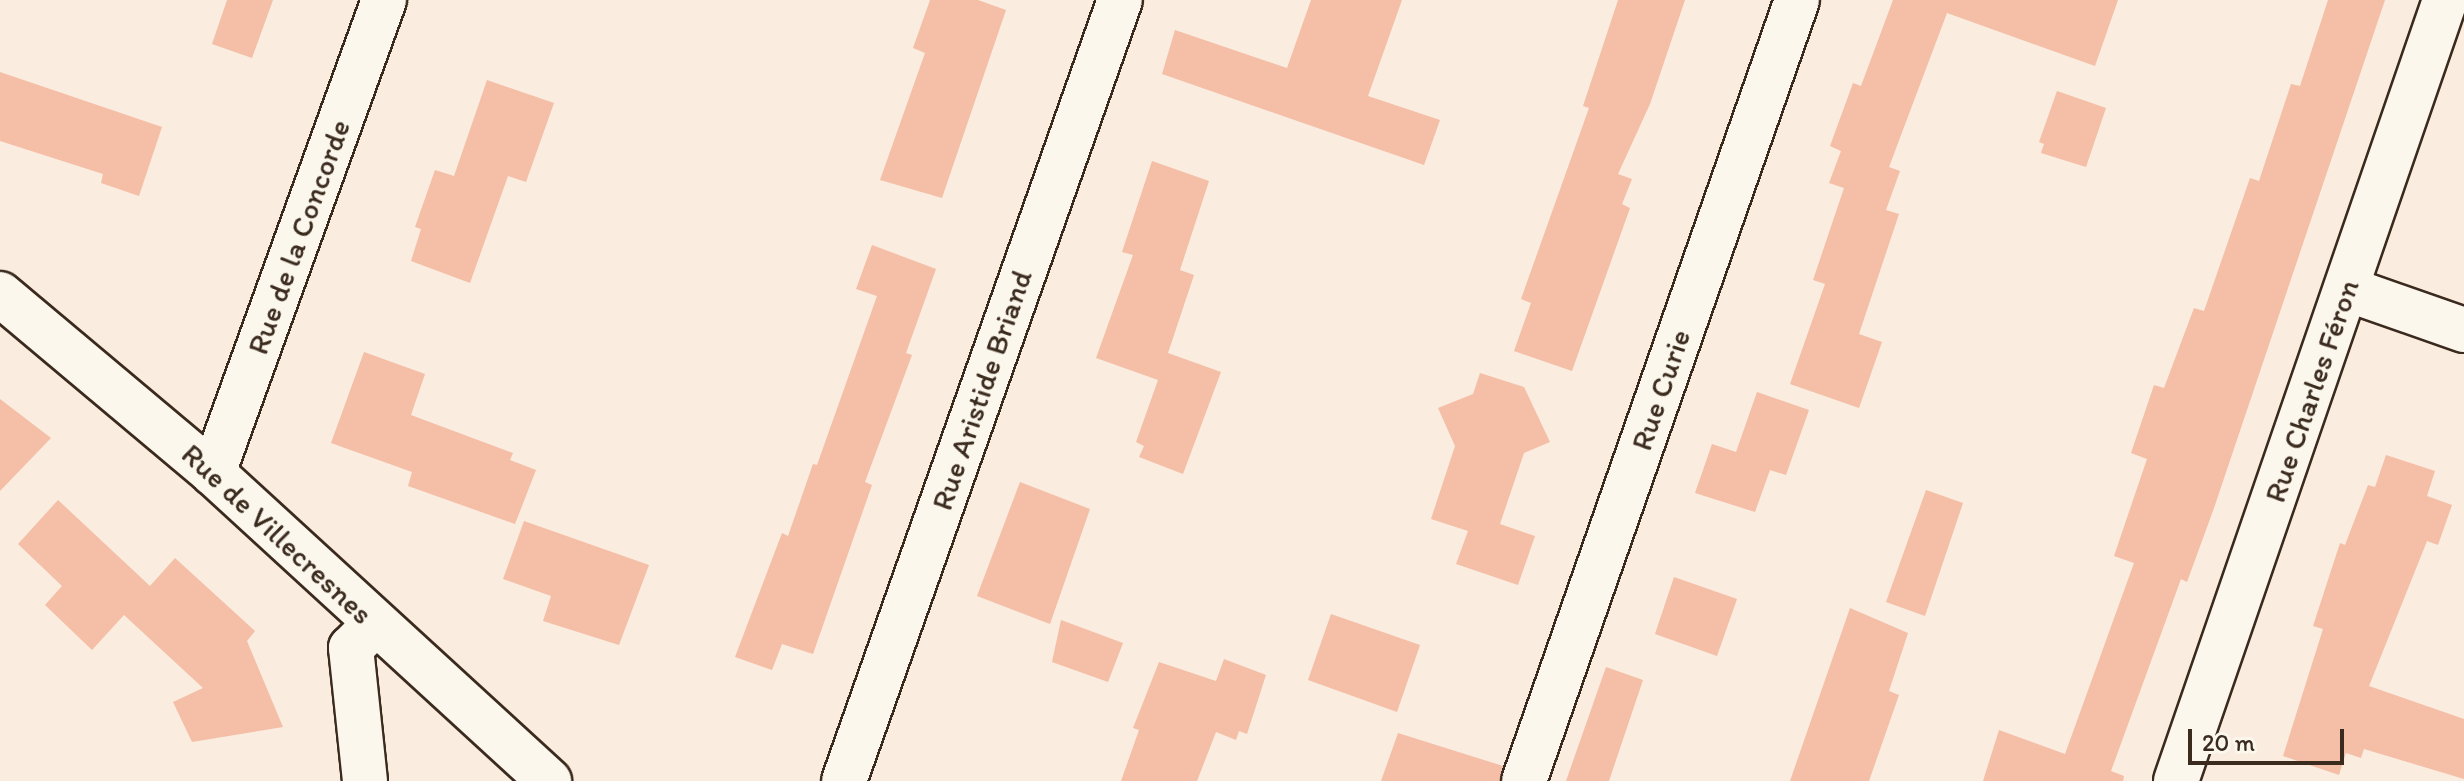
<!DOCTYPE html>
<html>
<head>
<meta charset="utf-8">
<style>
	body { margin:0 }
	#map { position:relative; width:2464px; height:781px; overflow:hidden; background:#faecde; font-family:Itim,sans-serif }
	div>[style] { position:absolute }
	.building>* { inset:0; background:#f4bea7 }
	.roads { filter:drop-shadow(2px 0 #3b2a1e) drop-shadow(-2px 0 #3b2a1e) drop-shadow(0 2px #3b2a1e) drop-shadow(0 -2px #3b2a1e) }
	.minor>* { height:44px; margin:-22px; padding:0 22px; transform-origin:22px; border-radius:22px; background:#fbf7ec }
	.tertiary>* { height:44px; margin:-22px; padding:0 22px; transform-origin:22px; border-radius:22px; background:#fbf7ec }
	span { translate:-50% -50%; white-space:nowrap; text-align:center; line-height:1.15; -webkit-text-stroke:6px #fbf7ec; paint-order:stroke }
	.street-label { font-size:30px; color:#3b2a1e }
	.scale { position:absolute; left:2188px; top:729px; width:156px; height:36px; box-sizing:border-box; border:4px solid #3b2a1e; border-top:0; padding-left:10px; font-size:24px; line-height:28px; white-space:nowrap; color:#3b2a1e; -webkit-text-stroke:6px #fbf7ec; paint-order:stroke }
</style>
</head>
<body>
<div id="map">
	<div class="building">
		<div style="clip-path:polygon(227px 0,273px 0,252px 58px,212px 44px)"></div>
		<div style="clip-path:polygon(930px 0,978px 0,1006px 10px,942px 198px,880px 180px,925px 53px,913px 48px)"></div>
		<div style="clip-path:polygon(1311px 0,1402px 0,1368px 96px,1440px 120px,1424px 165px,1162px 74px,1175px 30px,1287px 68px)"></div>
		<div style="clip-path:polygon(1618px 0,1685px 0,1650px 104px,1618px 174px,1632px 179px,1622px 204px,1630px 208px,1572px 371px,1514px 351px,1531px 303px,1521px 299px,1589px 108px,1583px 106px)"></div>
		<div style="clip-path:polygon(1893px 0,2118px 0,2095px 66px,1947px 13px,1889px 167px,1900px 171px,1886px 210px,1899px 214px,1859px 334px,1882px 342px,1859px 408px,1790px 384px,1825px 284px,1813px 280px,1844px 188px,1829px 183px,1841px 151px,1830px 146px,1853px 83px,1861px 86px)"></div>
		<div style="clip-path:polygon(2328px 0,2385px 0,2214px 508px,2187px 582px,2181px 579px,2111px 771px,2124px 776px,2123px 781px,1983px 781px,1999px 730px,2065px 754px,2134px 563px,2114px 556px,2147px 459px,2131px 453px,2154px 385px,2164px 388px,2194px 308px,2204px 311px,2250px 178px,2259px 181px,2291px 84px,2300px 86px)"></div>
		<div style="clip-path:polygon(0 72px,162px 127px,139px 196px,101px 183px,103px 174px,0 141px)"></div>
		<div style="clip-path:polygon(487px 80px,554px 103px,526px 182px,508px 176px,470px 283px,411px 261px,421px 229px,415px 227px,435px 170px,454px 176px)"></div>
		<div style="clip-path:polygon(2057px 91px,2106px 108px,2086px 167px,2041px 153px,2044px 144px,2039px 142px)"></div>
		<div style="clip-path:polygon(1152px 161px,1209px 181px,1180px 270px,1194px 275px,1168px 353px,1221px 372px,1183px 474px,1139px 457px,1144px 446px,1136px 442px,1158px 380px,1096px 358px,1133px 255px,1122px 252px)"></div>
		<div style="clip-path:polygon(872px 245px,936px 269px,906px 353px,912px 355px,865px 482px,872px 485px,813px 654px,782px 644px,772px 670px,735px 657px,782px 533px,788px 536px,813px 464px,817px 465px,877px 296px,856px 289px)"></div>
		<div style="clip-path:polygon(364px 352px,425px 374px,411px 415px,513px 453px,510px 460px,536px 470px,515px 524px,408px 486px,412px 472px,331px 443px)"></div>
		<div style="clip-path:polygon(1480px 373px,1524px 387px,1550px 442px,1524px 453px,1500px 524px,1535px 536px,1518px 585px,1456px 564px,1468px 531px,1431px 519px,1455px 446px,1438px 408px,1473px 394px)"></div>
		<div style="clip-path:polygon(1757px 392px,1809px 410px,1786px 475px,1770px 470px,1755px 512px,1695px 493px,1712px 444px,1736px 452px)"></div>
		<div style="clip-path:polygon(0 399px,51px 438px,0 491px)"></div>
		<div style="clip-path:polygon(2386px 455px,2435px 471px,2427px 496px,2452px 505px,2438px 545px,2427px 541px,2369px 686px,2464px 719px,2464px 779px,2364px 749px,2361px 758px,2346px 753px,2339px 775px,2283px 756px,2323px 629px,2313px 626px,2340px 543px,2345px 545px,2368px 485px,2375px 487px)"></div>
		<div style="clip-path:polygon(1020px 482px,1090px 509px,1050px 624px,977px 596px)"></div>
		<div style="clip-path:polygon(1926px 490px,1963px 503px,1925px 616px,1886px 602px)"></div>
		<div style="clip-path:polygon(58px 500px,150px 586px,175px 558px,255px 631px,247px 641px,283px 727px,192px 742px,173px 702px,203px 688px,124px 615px,92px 650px,45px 605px,62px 586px,18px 544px)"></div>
		<div style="clip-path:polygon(524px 521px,649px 565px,619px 645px,543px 621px,551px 596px,503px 579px)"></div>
		<div style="clip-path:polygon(1674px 577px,1737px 599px,1717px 656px,1655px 634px)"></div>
		<div style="clip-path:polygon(1850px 608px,1908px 633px,1889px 691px,1899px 695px,1869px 781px,1790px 781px)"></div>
		<div style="clip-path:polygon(1331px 614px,1420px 645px,1397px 712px,1308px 680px)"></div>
		<div style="clip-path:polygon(1061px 620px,1123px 643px,1108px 682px,1052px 662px)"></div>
		<div style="clip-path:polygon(1224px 659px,1266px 675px,1247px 734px,1239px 731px,1236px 740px,1216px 732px,1197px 781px,1121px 781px,1139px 730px,1133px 728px,1159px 662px,1216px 681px)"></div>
		<div style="clip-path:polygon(1606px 667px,1643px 680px,1609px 781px,1566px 781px)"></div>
		<div style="clip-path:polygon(1398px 733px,1503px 766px,1500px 781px,1381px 781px)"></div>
	</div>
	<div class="roads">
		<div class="minor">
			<div style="left:2347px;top:289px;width:124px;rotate:19.3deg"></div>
			<div style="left:213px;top:473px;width:503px;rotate:-70.12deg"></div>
			<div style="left:365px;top:781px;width:134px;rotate:-96deg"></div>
			<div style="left:351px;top:648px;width:34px;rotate:-45deg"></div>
			<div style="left:844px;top:781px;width:828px;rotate:-70.54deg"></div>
			<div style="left:1524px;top:781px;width:827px;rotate:-70.73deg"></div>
			<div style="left:2176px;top:781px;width:826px;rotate:-70.99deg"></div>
		</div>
		<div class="tertiary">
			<div style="left:0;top:294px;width:278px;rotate:40deg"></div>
			<div style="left:213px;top:473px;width:456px;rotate:42.5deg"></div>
		</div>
	</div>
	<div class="street-label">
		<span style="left:299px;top:237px;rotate:-70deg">Rue de la Concorde</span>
		<span style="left:982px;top:390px;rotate:-71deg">Rue Aristide Briand</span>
		<span style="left:1661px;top:390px;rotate:-71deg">Rue Curie</span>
		<span style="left:2312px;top:391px;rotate:-71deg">Rue Charles Féron</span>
		<span style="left:277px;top:534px;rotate:43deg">Rue de Villecresnes</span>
	</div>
	<div class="scale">20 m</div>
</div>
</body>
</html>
